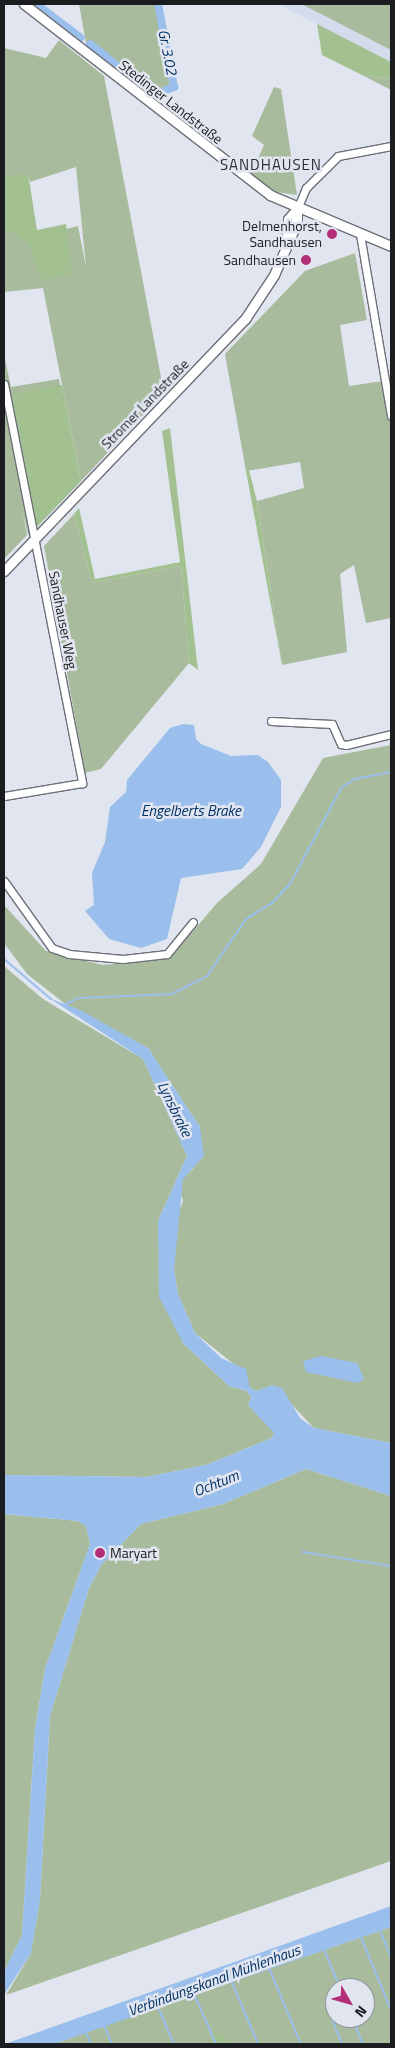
<!DOCTYPE html>
<html>
<head>
<meta charset="utf-8">
<style>
	body { margin:0 }
	#map { position:relative; width:395px; height:2048px; overflow:hidden; background:#e1e5ef; font-family:"Titillium Web",sans-serif }
	div>[style] { position:absolute }
	.built>* { inset:0; background:#d3dbec }
	.green>* { inset:0; background:#a8bb9d }
	.forest>* { inset:0; background:#a3c190 }
	.water>* { inset:0; background:#9bbfec }
	.stream>* { height:2px; margin:-1px; padding:0 1px; transform-origin:1px; border-radius:1px; background:#9bbfec }
	.canal>* { height:8px; margin:-4px; padding:0 4px; transform-origin:4px; border-radius:4px; background:#9bbfec }
	.roads { filter:drop-shadow(1px 0 #6c7078) drop-shadow(-1px 0 #6c7078) drop-shadow(0 1px #6c7078) drop-shadow(0 -1px #6c7078) }
	.minor>* { height:7px; margin:-3.5px; padding:0 3.5px; transform-origin:3.5px; border-radius:3.5px; background:#fff }
	.major>* { height:9px; margin:-4.5px; padding:0 4.5px; transform-origin:4.5px; border-radius:4.5px; background:#fff }
	.dots>* { width:14px; height:14px; translate:-50% -50%; box-sizing:border-box; border:2px solid #e1e5ef; border-radius:50% }
	span { translate:-50% -50%; white-space:nowrap; text-align:center; line-height:1.15; -webkit-text-stroke:5px #e1e5ef; paint-order:stroke }
	.street-label { font-size:14px; color:#1a1c1f }
	.poi-label { font-size:14px; color:#1a1c1f }
	.right { translate:-100% -50%; text-align:right }
	.left { translate:0 -50%; text-align:left }
	.water-label { font-size:15px; color:#003165; font-style:italic }
	.neighbourhood-label { font-size:15px; color:#2b2e36; letter-spacing:1px }
	.frame { position:absolute; inset:0; border:5px solid #1a1c1f; pointer-events:none }
	.north { position:absolute; left:325px; top:1978px; width:50px; height:50px; box-sizing:border-box; background:#e1e5ef; border:1px solid #91959c; border-radius:50%; rotate:128deg; font-size:14px; font-weight:700; line-height:20px; text-align:center; color:#1a1c1f }
	.north::after { content:''; display:block; margin:auto; width:18px; height:22px; background:#b22f77; clip-path:polygon(50% 0,100% 100%,50% 72%,0 100%) }
</style>
</head>
<body>
<div id="map">
	<div class="built">
		<div style="clip-path:polygon(278px 4px,301px 4px,391px 50px,391px 62px)"></div>
	</div>
	<div class="green">
		<div style="clip-path:polygon(79px 4px,156px 4px,172px 85px,150px 94px,86px 43px)"></div>
		<div style="clip-path:polygon(301px 4px,391px 4px,391px 50px,319px 13px)"></div>
		<div style="clip-path:polygon(evenodd,59px 40px,104px 76px,164px 393px,81px 481px,43px 288px,4px 292px,4px 48px,46px 58px,59px 40px,76px 167px,86px 267px,78px 226px,28px 239px,28px 173px,30px 182px,76px 167px)"></div>
		<div style="clip-path:polygon(364px 76px,391px 79px,391px 90px)"></div>
		<div style="clip-path:polygon(274px 87px,281px 89px,297px 195px,276px 192px,250px 176px,264px 145px,252px 136px)"></div>
		<div style="clip-path:polygon(355px 253px,367px 320px,340px 325px,349px 386px,383px 381px,391px 421px,391px 618px,366px 623px,354px 565px,340px 574px,347px 652px,282px 665px,257px 501px,304px 488px,300px 462px,246px 471px,225px 354px,305px 271px)"></div>
		<div style="clip-path:polygon(4px 355px,11px 387px,59px 379px,77px 485px,28px 535px,22px 510px,27px 535px,4px 559px)"></div>
		<div style="clip-path:polygon(74px 514px,92px 583px,181px 566px,189px 663px,101px 769px,85px 773px,44px 546px)"></div>
		<div style="clip-path:polygon(391px 745px,391px 1443px,314px 1428px,273px 1385px,256px 1391px,250px 1388px,235px 1365px,195px 1333px,178px 1294px,174px 1270px,177px 1216px,183px 1201px,180px 1191px,183px 1178px,193px 1169px,200px 1127px,148px 1048px,64px 1003px,27px 974px,4px 943px,4px 905px,46px 951px,103px 965px,170px 958px,217px 903px,261px 864px,323px 758px)"></div>
		<div style="clip-path:polygon(4px 966px,43px 999px,143px 1059px,187px 1156px,158px 1221px,183px 1343px,229px 1386px,247px 1391px,251px 1397px,248px 1405px,275px 1433px,272px 1438px,206px 1465px,147px 1477px,4px 1475px)"></div>
		<div style="clip-path:polygon(306px 1469px,391px 1496px,391px 1861px,6px 1995px,31px 1953px,40px 1899px,50px 1716px,89px 1588px,102px 1564px,141px 1524px,223px 1504px)"></div>
		<div style="clip-path:polygon(4px 1514px,78px 1521px,86px 1526px,90px 1544px,45px 1669px,35px 1729px,22px 1935px,4px 1972px)"></div>
		<div style="clip-path:polygon(evenodd,391px 1927px,391px 2044px,54px 2044px,146px 2011px,391px 1927px,335px 1988px,365px 1988px,365px 2018px,335px 2018px,335px 1988px)"></div>
	</div>
	<div class="forest">
		<div style="clip-path:polygon(317px 24px,391px 62px,391px 79px,364px 76px,322px 55px)"></div>
		<div style="clip-path:polygon(28px 173px,37px 230px,66px 224px,72px 273px,42px 281px,28px 244px,14px 232px,4px 233px,4px 177px)"></div>
		<div style="clip-path:polygon(62px 385px,81px 481px,35px 529px,9px 395px)"></div>
		<div style="clip-path:polygon(170px 428px,198px 670px,189px 663px,181px 566px,92px 583px,74px 514px,79px 508px,95px 579px,180px 562px,162px 431px)"></div>
		<div style="clip-path:polygon(249px 470px,257px 501px,282px 665px,246px 471px)"></div>
		<div style="clip-path:polygon(220px 2034px,232px 2044px,216px 2044px,212px 2036px)"></div>
	</div>
	<div class="water">
		<div style="clip-path:polygon(183px 724px,194px 725px,196px 739px,201px 744px,231px 756px,258px 755px,268px 762px,281px 780px,281px 807px,261px 847px,242px 869px,181px 878px,167px 939px,141px 948px,109px 939px,85px 911px,94px 905px,92px 873px,105px 842px,110px 807px,126px 792px,127px 780px,170px 728px)"></div>
		<div style="clip-path:polygon(49px 998px,80px 1010px,148px 1048px,200px 1127px,204px 1156px,183px 1179px,174px 1270px,178px 1294px,195px 1333px,221px 1358px,246px 1369px,250px 1388px,256px 1391px,273px 1385px,282px 1388px,300px 1418px,314px 1428px,391px 1443px,391px 1496px,306px 1469px,223px 1504px,141px 1524px,102px 1564px,89px 1588px,50px 1716px,40px 1899px,31px 1953px,4px 1995px,4px 1972px,22px 1935px,35px 1729px,45px 1669px,90px 1544px,86px 1526px,78px 1521px,4px 1514px,4px 1475px,147px 1477px,206px 1465px,272px 1438px,274px 1433px,248px 1405px,251px 1397px,247px 1391px,229px 1386px,183px 1343px,159px 1297px,158px 1221px,187px 1156px,143px 1059px)"></div>
		<div style="clip-path:polygon(321px 1356px,357px 1363px,364px 1379px,358px 1383px,306px 1372px,303px 1361px)"></div>
		<div style="clip-path:polygon(391px 1906px,391px 1927px,54px 2044px,5px 2044px)"></div>
	</div>
	<div class="stream">
		<div style="left:4px;top:959px;width:62px;rotate:40.4deg"></div>
		<div style="left:66px;top:1004px;width:14px;rotate:-25deg"></div>
		<div style="left:79px;top:998px;width:93px;rotate:-2.5deg"></div>
		<div style="left:172px;top:994px;width:39px;rotate:-27deg"></div>
		<div style="left:207px;top:976px;width:69px;rotate:-55.6deg"></div>
		<div style="left:246px;top:919px;width:31px;rotate:-32deg"></div>
		<div style="left:272px;top:903px;width:26px;rotate:-47deg"></div>
		<div style="left:290px;top:884px;width:109px;rotate:-62deg"></div>
		<div style="left:341px;top:788px;width:17px;rotate:-33deg"></div>
		<div style="left:355px;top:779px;width:37px;rotate:-11deg"></div>
		<div style="left:303px;top:1552px;width:89px;rotate:9deg"></div>
		<div style="left:379px;top:1928px;width:32px;rotate:68deg"></div>
		<div style="left:360px;top:1935px;width:81px;rotate:67.5deg"></div>
		<div style="left:324px;top:1949px;width:42px;rotate:67.7deg"></div>
		<div style="left:269px;top:1968px;width:82px;rotate:67.2deg"></div>
		<div style="left:231px;top:1980px;width:69px;rotate:67.1deg"></div>
		<div style="left:194px;top:1994px;width:55px;rotate:66.3deg"></div>
		<div style="left:157px;top:2005px;width:43px;rotate:66.4deg"></div>
		<div style="left:328px;top:2009px;width:38px;rotate:68deg"></div>
		<div style="left:352px;top:2018px;width:28px;rotate:67deg"></div>
		<div style="left:104px;top:2025px;width:21px;rotate:67deg"></div>
		<div style="left:85px;top:2031px;width:14px;rotate:65deg"></div>
	</div>
	<div class="canal">
		<div style="left:36px;top:4px;width:56px;rotate:37.1deg"></div>
		<div style="left:90px;top:44px;width:82px;rotate:38.6deg"></div>
		<div style="left:154px;top:95px;width:22px;rotate:-22deg"></div>
		<div style="left:174px;top:87px;width:85px;rotate:-100.9deg"></div>
	</div>
	<div class="roads">
		<div class="minor">
			<div style="left:297px;top:209px;width:23px;rotate:-67deg"></div>
			<div style="left:306px;top:188px;width:45px;rotate:-45deg"></div>
			<div style="left:338px;top:156px;width:54px;rotate:-10.7deg"></div>
			<div style="left:360px;top:234px;width:184px;rotate:80.3deg"></div>
			<div style="left:4px;top:384px;width:407px;rotate:78.9deg"></div>
			<div style="left:82px;top:783px;width:79px;rotate:170.5deg"></div>
			<div style="left:271px;top:721px;width:61px;rotate:2.8deg"></div>
			<div style="left:332px;top:724px;width:22px;rotate:66deg"></div>
			<div style="left:341px;top:744px;width:5px;rotate:11deg"></div>
			<div style="left:346px;top:745px;width:46px;rotate:-13.7deg"></div>
			<div style="left:4px;top:881px;width:82px;rotate:54.4deg"></div>
			<div style="left:52px;top:948px;width:18px;rotate:19deg"></div>
			<div style="left:69px;top:954px;width:54px;rotate:5.3deg"></div>
			<div style="left:123px;top:959px;width:44px;rotate:-6.5deg"></div>
			<div style="left:167px;top:954px;width:41px;rotate:-50.9deg"></div>
		</div>
		<div class="major">
			<div style="left:24px;top:4px;width:311px;rotate:37.8deg"></div>
			<div style="left:270px;top:195px;width:131px;rotate:22.9deg"></div>
			<div style="left:286px;top:244px;width:25px;rotate:-85deg"></div>
			<div style="left:288px;top:219px;width:13px;rotate:-48deg"></div>
			<div style="left:4px;top:571px;width:349px;rotate:-46.3deg"></div>
			<div style="left:245px;top:319px;width:53px;rotate:-56.6deg"></div>
			<div style="left:274px;top:275px;width:58px;rotate:-66.5deg"></div>
			<div style="left:297px;top:222px;width:13px;rotate:-90deg"></div>
		</div>
	</div>
	<div class="dots">
		<div style="left:332px;top:234px;background:#b22f77"></div>
		<div style="left:306px;top:260px;background:#b22f77"></div>
		<div style="left:100px;top:1553px;background:#b22f77"></div>
	</div>
	<div class="street-label">
		<span style="left:171px;top:102px;rotate:38deg">Stedinger Landstraße</span>
		<span style="left:145px;top:404px;rotate:-46deg">Stromer Landstraße</span>
		<span style="left:63px;top:620px;rotate:79deg">Sandhauser Weg</span>
	</div>
	<div class="poi-label">
		<span class="right" style="left:322px;top:234px">Delmenhorst,<br>Sandhausen</span>
		<span class="right" style="left:296px;top:260px">Sandhausen</span>
		<span class="left" style="left:110px;top:1553px">Maryart</span>
	</div>
	<div class="water-label">
		<span style="left:168px;top:52px;rotate:79deg">Gr. 3.02</span>
		<span style="left:191px;top:811px">Engelberts Brake</span>
		<span style="left:175px;top:1109px;rotate:64deg">Lynsbrake</span>
		<span style="left:216px;top:1483px;rotate:-22deg">Ochtum</span>
		<span style="left:214px;top:1980px;rotate:-20deg">Verbindungskanal Mühlenhaus</span>
	</div>
	<div class="neighbourhood-label">
		<span style="left:271px;top:165px">SANDHAUSEN</span>
	</div>
	<div class="frame"></div>
	<div class="north">N</div>
</div>
</body>
</html>
